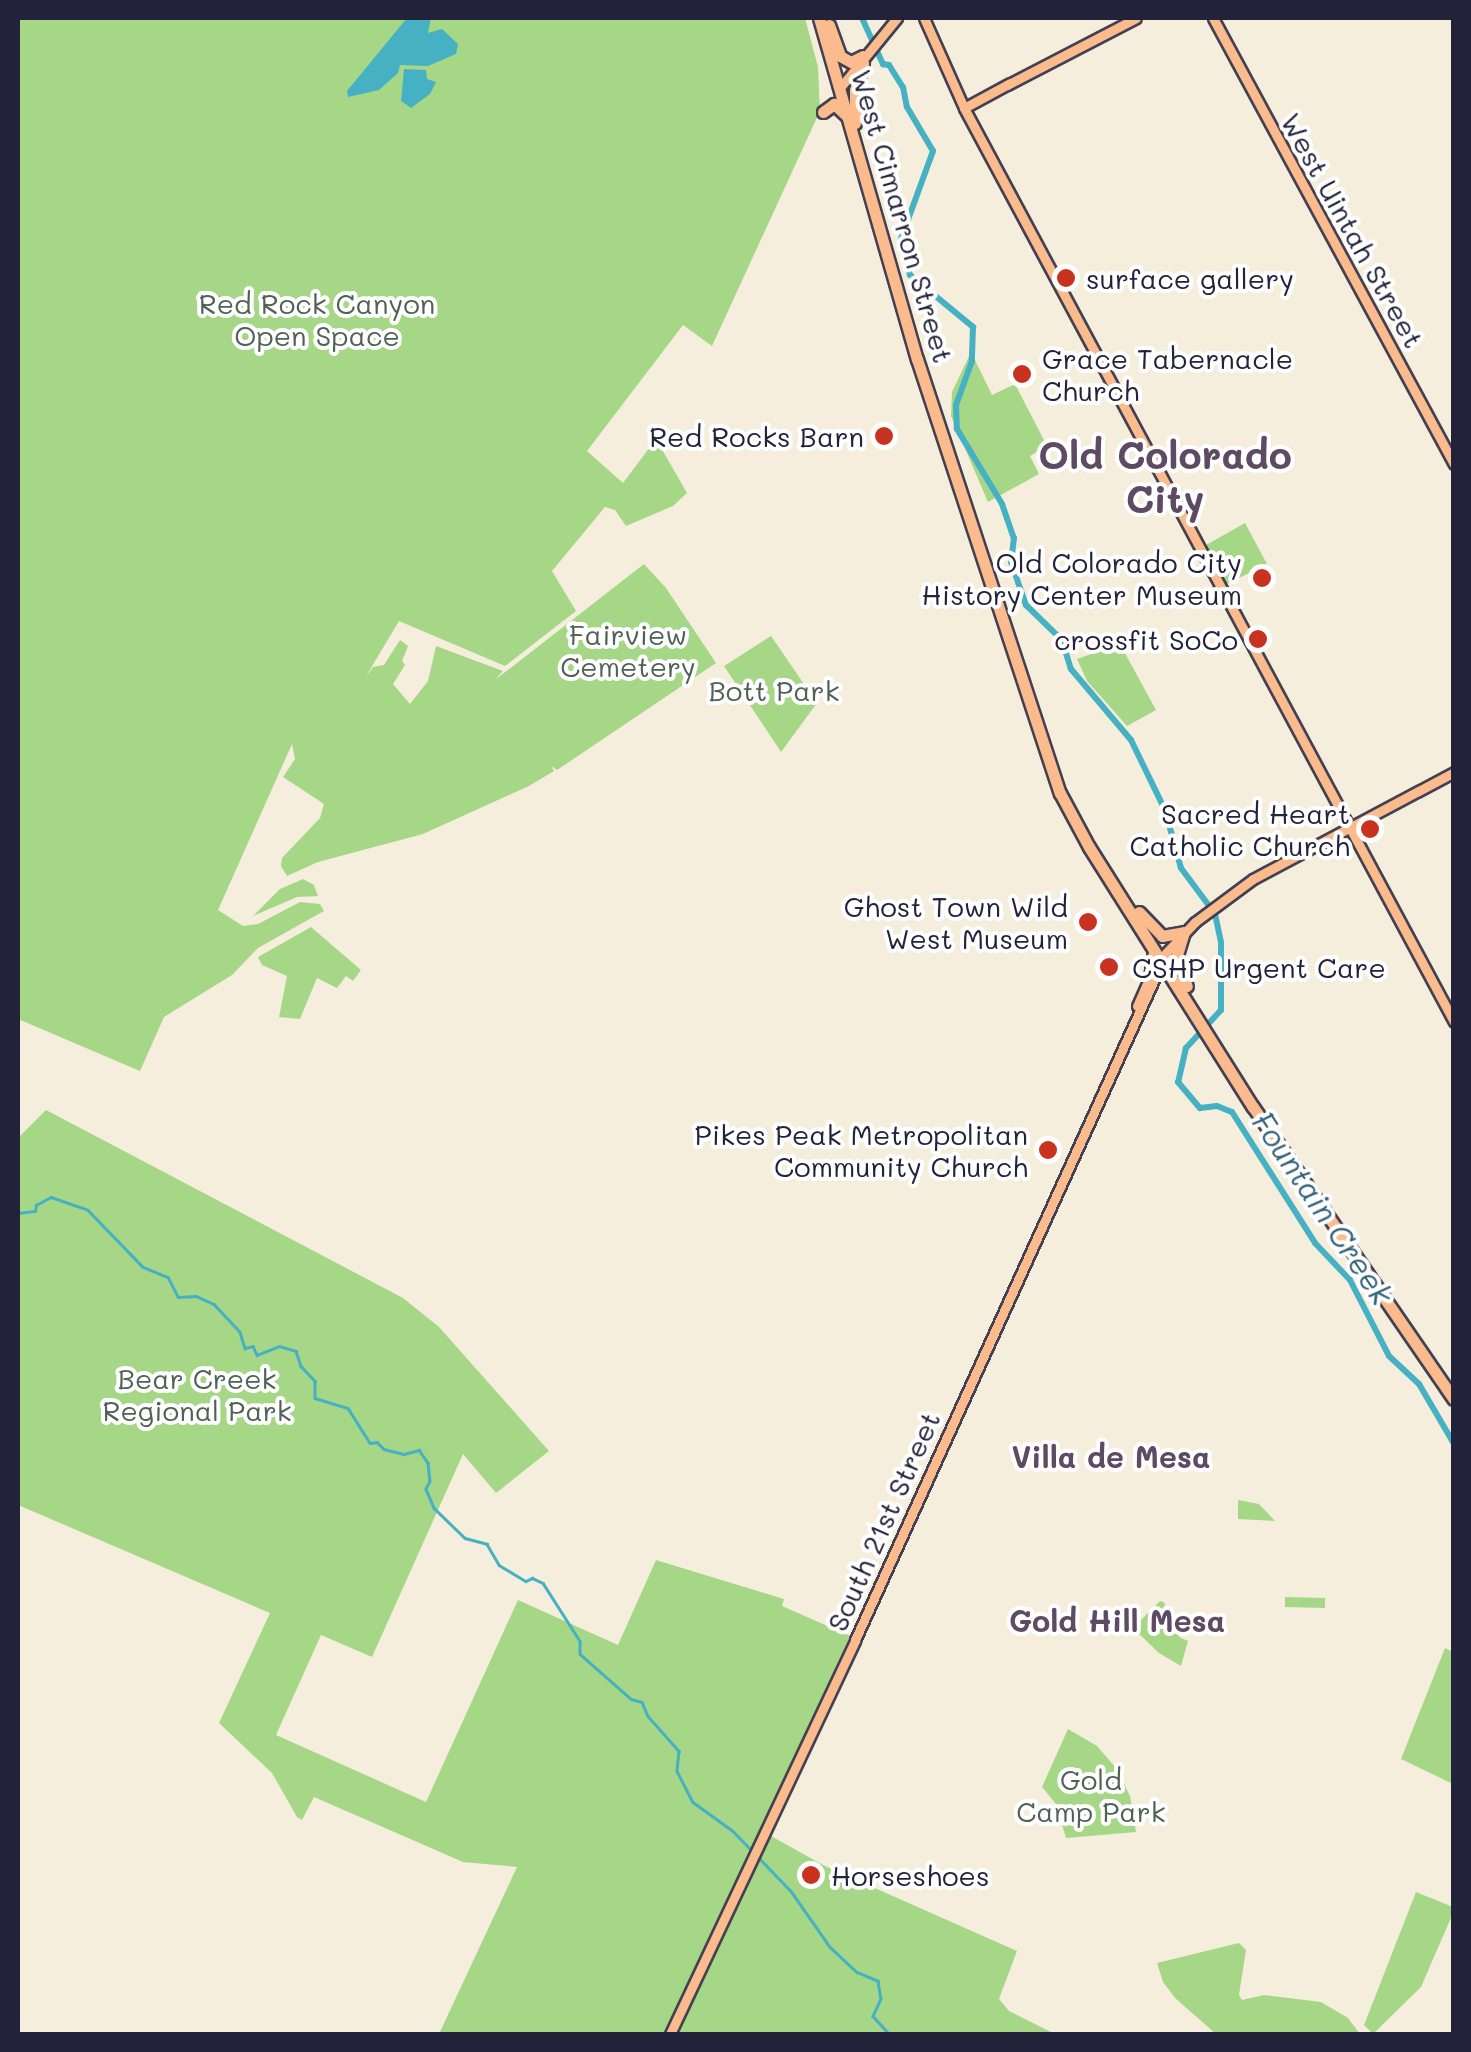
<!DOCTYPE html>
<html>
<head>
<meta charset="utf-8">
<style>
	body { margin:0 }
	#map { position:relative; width:1471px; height:2052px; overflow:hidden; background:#f6eedc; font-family:Mali,sans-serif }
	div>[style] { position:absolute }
	.green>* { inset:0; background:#a6d786 }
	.water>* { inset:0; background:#45b1c3 }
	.stream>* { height:2.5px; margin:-1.25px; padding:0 1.25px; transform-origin:1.25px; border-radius:1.25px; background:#45b1c3 }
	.river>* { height:6px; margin:-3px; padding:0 3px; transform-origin:3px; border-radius:3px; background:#45b1c3 }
	.roads { filter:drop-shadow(2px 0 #424153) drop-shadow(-2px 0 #424153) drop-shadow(0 2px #424153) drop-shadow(0 -2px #424153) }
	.major>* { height:9px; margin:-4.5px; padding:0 4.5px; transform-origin:4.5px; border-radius:4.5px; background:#fbbb8d }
	.highway>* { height:11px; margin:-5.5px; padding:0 5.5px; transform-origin:5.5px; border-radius:5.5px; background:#fbbb8d }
	.dots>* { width:28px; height:28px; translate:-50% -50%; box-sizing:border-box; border:5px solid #fff; border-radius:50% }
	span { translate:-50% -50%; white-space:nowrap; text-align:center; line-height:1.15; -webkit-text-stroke:8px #fff; paint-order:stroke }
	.street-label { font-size:28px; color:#22223b }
	.poi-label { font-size:28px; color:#22223b }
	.left { translate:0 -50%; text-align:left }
	.right { translate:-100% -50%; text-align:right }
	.park-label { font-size:28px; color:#506155 }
	.water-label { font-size:30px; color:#326278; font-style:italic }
	.neighbourhood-label { font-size:30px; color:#5d4b63; font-weight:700 }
	.district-label { font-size:38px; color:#5d4b63; font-weight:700 }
	.frame { position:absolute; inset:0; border:20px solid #22223b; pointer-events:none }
</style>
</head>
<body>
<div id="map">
	<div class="green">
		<div style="clip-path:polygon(18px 18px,805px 18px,818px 67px,820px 111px,712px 346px,683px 325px,587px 451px,623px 483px,656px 439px,687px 493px,673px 506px,626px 526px,615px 510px,605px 507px,552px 571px,576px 611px,505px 666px,399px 621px,365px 678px,373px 667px,384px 665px,400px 640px,408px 646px,402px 661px,405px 665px,393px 684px,410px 704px,428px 681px,436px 646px,503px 671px,495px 680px,644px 564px,666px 588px,716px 663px,557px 770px,551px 766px,554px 771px,529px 786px,423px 834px,318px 862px,287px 876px,281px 866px,282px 858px,320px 818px,324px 804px,283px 777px,295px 759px,292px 744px,218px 910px,243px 926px,258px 924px,300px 902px,320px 904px,324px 911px,258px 948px,232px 975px,164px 1017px,140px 1071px,18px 1019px)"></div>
		<div style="clip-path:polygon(971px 352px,992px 395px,1015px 384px,1047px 446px,1030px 456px,1039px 474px,988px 502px,951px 416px,952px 392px)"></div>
		<div style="clip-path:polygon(1245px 523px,1267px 564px,1219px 588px,1199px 549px)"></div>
		<div style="clip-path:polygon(771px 636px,817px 703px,781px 752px,724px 666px)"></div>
		<div style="clip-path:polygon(1120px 644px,1156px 710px,1127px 726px,1087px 681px,1077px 659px)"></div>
		<div style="clip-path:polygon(303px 879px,314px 885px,318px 896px,297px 897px,253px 916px,280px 889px)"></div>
		<div style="clip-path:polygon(311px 927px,361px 970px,353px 981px,346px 976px,337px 988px,317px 978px,300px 1019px,279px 1017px,287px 976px,262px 965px,258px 957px)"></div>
		<div style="clip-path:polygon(46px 1110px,403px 1298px,439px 1327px,549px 1451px,496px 1493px,463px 1454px,372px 1657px,321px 1635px,276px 1735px,426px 1802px,518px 1600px,618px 1645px,656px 1560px,784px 1599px,782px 1606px,850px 1636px,760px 1830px,825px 1866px,1017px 1951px,999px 1999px,1009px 2011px,1055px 2034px,439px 2034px,517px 1867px,463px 1862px,314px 1797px,302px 1820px,297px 1817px,272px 1773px,219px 1723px,270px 1613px,18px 1505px,18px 1138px)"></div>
		<div style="clip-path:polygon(1238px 1500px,1259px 1504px,1275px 1521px,1238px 1519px)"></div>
		<div style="clip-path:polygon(1285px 1597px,1325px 1598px,1325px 1608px,1285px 1607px)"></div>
		<div style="clip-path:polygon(1160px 1601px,1165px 1603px,1163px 1612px,1179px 1620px,1179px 1637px,1188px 1641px,1181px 1666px,1159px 1653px,1133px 1628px)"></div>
		<div style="clip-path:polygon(1445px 1648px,1453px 1652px,1453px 1784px,1401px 1759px)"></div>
		<div style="clip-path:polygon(1068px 1729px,1097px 1746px,1116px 1768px,1130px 1796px,1136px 1832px,1066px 1838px,1056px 1804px,1042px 1787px)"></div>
		<div style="clip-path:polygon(1416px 1892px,1453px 1907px,1453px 1913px,1421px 1987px,1373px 2034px,1364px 2025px)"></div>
		<div style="clip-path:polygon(1239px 1943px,1246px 1950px,1239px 1995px,1242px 2000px,1264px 1995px,1321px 2002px,1348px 2018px,1360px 2034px,1216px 2034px,1175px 1998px,1163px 1982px,1157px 1963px)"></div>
	</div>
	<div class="water">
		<div style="clip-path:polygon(407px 18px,431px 18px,428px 33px,442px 29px,458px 44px,456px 54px,428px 66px,400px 65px,398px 73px,379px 90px,348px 97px,347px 91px)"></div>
		<div style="clip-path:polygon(404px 69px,426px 70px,427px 79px,436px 82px,430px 94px,411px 108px,401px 101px)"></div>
	</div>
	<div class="stream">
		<div style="left:18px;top:1213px;width:17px;rotate:-7deg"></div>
		<div style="left:35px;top:1211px;width:6px;rotate:-81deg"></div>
		<div style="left:36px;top:1205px;width:17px;rotate:-28deg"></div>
		<div style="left:51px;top:1197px;width:39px;rotate:19deg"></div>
		<div style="left:88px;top:1210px;width:79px;rotate:46deg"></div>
		<div style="left:143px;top:1267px;width:27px;rotate:22deg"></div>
		<div style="left:168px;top:1277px;width:22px;rotate:63deg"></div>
		<div style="left:178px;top:1297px;width:18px;rotate:-3deg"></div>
		<div style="left:196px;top:1296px;width:20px;rotate:24deg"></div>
		<div style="left:214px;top:1304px;width:38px;rotate:47deg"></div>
		<div style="left:240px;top:1332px;width:17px;rotate:73deg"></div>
		<div style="left:245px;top:1348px;width:8px;rotate:-14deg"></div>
		<div style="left:253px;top:1346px;width:10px;rotate:66deg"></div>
		<div style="left:257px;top:1355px;width:24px;rotate:-22deg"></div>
		<div style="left:279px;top:1346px;width:18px;rotate:16deg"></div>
		<div style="left:296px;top:1351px;width:16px;rotate:72deg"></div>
		<div style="left:301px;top:1366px;width:21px;rotate:47deg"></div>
		<div style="left:315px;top:1381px;width:17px;rotate:90deg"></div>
		<div style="left:315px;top:1398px;width:34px;rotate:17deg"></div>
		<div style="left:348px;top:1408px;width:41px;rotate:57.8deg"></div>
		<div style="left:370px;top:1443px;width:7px;rotate:-8deg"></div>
		<div style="left:377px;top:1442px;width:10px;rotate:45deg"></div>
		<div style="left:384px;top:1449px;width:21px;rotate:14deg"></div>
		<div style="left:404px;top:1454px;width:16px;rotate:-15deg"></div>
		<div style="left:419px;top:1450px;width:16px;rotate:55deg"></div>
		<div style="left:428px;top:1463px;width:18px;rotate:84deg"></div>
		<div style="left:430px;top:1481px;width:9px;rotate:117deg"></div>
		<div style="left:426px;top:1489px;width:21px;rotate:67deg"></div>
		<div style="left:434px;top:1508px;width:43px;rotate:44.1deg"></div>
		<div style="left:465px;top:1538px;width:23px;rotate:15deg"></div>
		<div style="left:487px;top:1544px;width:24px;rotate:60deg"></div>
		<div style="left:499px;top:1565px;width:31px;rotate:31deg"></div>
		<div style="left:526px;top:1581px;width:7px;rotate:-27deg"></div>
		<div style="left:532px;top:1578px;width:12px;rotate:24deg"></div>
		<div style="left:543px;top:1583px;width:69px;rotate:57.5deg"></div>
		<div style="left:580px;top:1641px;width:13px;rotate:90deg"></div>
		<div style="left:580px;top:1654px;width:68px;rotate:41.4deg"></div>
		<div style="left:631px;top:1699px;width:11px;rotate:15deg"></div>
		<div style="left:642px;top:1702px;width:15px;rotate:67deg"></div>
		<div style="left:648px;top:1716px;width:47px;rotate:48.5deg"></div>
		<div style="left:679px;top:1751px;width:20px;rotate:96deg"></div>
		<div style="left:677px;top:1771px;width:35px;rotate:63deg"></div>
		<div style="left:693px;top:1802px;width:49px;rotate:35.9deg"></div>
		<div style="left:733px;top:1831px;width:83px;rotate:46deg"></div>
		<div style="left:791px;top:1891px;width:68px;rotate:55.1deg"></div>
		<div style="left:830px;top:1947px;width:37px;rotate:43deg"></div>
		<div style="left:857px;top:1972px;width:23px;rotate:23deg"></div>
		<div style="left:878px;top:1981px;width:18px;rotate:81deg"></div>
		<div style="left:881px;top:1999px;width:19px;rotate:115deg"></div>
		<div style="left:873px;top:2016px;width:24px;rotate:48deg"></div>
	</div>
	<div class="river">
		<div style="left:862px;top:18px;width:51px;rotate:65.5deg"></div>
		<div style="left:883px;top:64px;width:6px;rotate:9deg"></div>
		<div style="left:889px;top:65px;width:26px;rotate:58deg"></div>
		<div style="left:903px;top:87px;width:20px;rotate:79deg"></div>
		<div style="left:907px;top:107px;width:51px;rotate:59.4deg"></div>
		<div style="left:933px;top:151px;width:94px;rotate:110deg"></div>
		<div style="left:901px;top:239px;width:37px;rotate:76deg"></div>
		<div style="left:910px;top:275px;width:82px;rotate:39.5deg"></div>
		<div style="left:973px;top:327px;width:34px;rotate:92deg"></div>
		<div style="left:972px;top:361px;width:47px;rotate:110deg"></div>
		<div style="left:956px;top:405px;width:24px;rotate:88deg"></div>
		<div style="left:957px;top:429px;width:87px;rotate:59deg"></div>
		<div style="left:1002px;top:504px;width:36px;rotate:71deg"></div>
		<div style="left:1014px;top:538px;width:24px;rotate:97deg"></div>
		<div style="left:1011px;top:562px;width:46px;rotate:70.8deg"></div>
		<div style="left:1026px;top:605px;width:50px;rotate:44.2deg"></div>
		<div style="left:1062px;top:640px;width:30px;rotate:73deg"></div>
		<div style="left:1071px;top:669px;width:93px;rotate:49.8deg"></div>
		<div style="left:1131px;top:740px;width:78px;rotate:64.1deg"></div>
		<div style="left:1165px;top:810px;width:60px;rotate:74.6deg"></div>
		<div style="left:1181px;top:868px;width:57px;rotate:53.5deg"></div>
		<div style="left:1215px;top:914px;width:29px;rotate:78deg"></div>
		<div style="left:1221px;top:942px;width:68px;rotate:90deg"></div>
		<div style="left:1221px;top:1010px;width:52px;rotate:132.6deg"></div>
		<div style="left:1186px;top:1048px;width:35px;rotate:103deg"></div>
		<div style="left:1178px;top:1082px;width:34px;rotate:50deg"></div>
		<div style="left:1200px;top:1108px;width:17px;rotate:-7deg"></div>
		<div style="left:1217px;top:1106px;width:16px;rotate:22deg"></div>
		<div style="left:1232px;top:1112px;width:155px;rotate:57.6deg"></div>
		<div style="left:1315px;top:1243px;width:51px;rotate:46.6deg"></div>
		<div style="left:1350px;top:1280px;width:85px;rotate:62.8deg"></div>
		<div style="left:1389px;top:1356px;width:41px;rotate:43deg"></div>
		<div style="left:1419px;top:1384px;width:69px;rotate:59.7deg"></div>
	</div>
	<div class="roads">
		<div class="major">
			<div style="left:924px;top:18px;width:98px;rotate:66deg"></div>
			<div style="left:964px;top:108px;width:1037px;rotate:61.8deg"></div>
			<div style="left:1213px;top:18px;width:507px;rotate:61.62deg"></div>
			<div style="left:1007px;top:85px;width:145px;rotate:-27.4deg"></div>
			<div style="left:839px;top:89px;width:92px;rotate:-50.8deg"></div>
			<div style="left:964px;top:108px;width:52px;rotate:-28.5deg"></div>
			<div style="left:1165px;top:954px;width:44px;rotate:-46.8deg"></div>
			<div style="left:1195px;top:922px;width:72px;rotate:-36.6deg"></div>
			<div style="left:1253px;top:879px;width:228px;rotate:-28deg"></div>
			<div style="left:1137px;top:1006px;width:34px;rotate:-66deg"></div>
			<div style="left:670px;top:2034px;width:435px;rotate:-64.8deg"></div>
			<div style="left:855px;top:1640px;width:754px;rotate:-65.64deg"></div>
		</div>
		<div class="highway">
			<div style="left:819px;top:18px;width:355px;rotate:74deg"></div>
			<div style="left:917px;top:359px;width:457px;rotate:71.8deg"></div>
			<div style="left:1060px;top:793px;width:61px;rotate:61.8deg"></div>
			<div style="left:1089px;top:847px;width:307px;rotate:57.8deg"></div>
			<div style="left:1253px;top:1107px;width:354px;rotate:55.5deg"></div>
			<div style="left:829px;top:25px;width:33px;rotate:70deg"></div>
			<div style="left:840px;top:56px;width:13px;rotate:29deg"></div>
			<div style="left:851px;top:62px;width:13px;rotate:-27deg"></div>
			<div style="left:823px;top:112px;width:14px;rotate:-36deg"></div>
			<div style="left:834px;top:104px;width:16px;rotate:43deg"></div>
			<div style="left:855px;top:123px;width:33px;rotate:-90deg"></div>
			<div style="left:855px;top:90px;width:28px;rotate:-73deg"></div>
			<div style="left:1139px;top:912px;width:33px;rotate:46deg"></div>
			<div style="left:1162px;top:936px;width:22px;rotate:-10deg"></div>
			<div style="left:1184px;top:932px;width:27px;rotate:107deg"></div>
			<div style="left:1176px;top:958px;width:30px;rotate:69deg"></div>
			<div style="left:1150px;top:977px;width:26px;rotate:-81deg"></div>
		</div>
	</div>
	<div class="dots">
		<div style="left:1066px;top:278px;background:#c8321e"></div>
		<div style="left:1022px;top:374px;background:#c8321e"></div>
		<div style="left:884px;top:436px;background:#c8321e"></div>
		<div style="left:1262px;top:578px;background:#c8321e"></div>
		<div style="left:1258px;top:639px;background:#c8321e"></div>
		<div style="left:1370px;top:829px;background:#c8321e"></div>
		<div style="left:1088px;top:922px;background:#c8321e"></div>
		<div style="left:1109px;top:967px;background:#c8321e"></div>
		<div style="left:1048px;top:1150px;background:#c8321e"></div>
		<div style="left:811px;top:1875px;background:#c8321e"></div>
	</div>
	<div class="street-label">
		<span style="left:903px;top:216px;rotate:74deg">West Cimarron Street</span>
		<span style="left:1353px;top:230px;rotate:61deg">West Uintah Street</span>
		<span style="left:883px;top:1521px;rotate:-66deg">South 21st Street</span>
	</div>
	<div class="poi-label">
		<span class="left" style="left:1086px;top:278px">surface gallery</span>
		<span class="left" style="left:1042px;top:374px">Grace Tabernacle<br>Church</span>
		<span class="right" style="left:864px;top:436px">Red Rocks Barn</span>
		<span class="right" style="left:1242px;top:578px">Old Colorado City<br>History Center Museum</span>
		<span class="right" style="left:1238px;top:639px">crossfit SoCo</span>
		<span class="right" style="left:1350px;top:829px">Sacred Heart<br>Catholic Church</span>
		<span class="right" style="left:1068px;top:922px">Ghost Town Wild<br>West Museum</span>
		<span class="left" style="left:1132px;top:967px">CSHP Urgent Care</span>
		<span class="right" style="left:1028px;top:1150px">Pikes Peak Metropolitan<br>Community Church</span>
		<span class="left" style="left:831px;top:1875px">Horseshoes</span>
	</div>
	<div class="park-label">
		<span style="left:317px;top:319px">Red Rock Canyon<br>Open Space</span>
		<span style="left:628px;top:650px">Fairview<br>Cemetery</span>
		<span style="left:774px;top:690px">Bott Park</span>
		<span style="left:197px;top:1394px">Bear Creek<br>Regional Park</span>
		<span style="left:1091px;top:1795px">Gold<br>Camp Park</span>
	</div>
	<div class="water-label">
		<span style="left:1323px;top:1208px;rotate:56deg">Fountain Creek</span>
	</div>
	<div class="neighbourhood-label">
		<span style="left:1111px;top:1456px">Villa de Mesa</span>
		<span style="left:1117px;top:1620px">Gold Hill Mesa</span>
	</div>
	<div class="district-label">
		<span style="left:1165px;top:477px">Old Colorado<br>City</span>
	</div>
	<div class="frame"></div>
</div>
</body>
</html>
